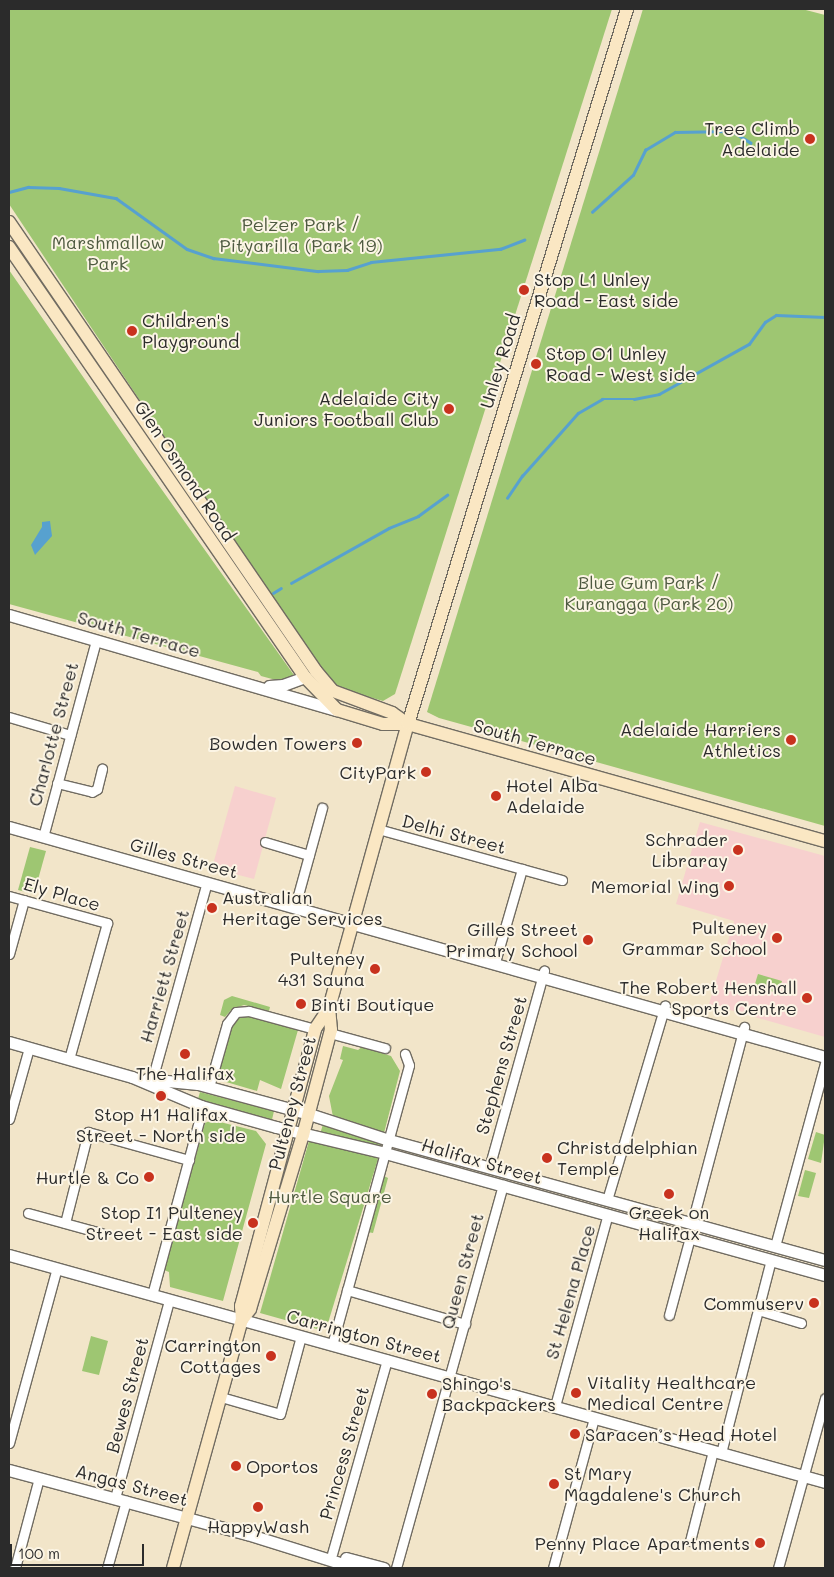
<!DOCTYPE html>
<html>
<head>
<meta charset="utf-8">
<style>
	body { margin:0 }
	#map { position:relative; width:834px; height:1577px; overflow:hidden; background:#f2e5c9; font-family:Mali,sans-serif }
	div>[style] { position:absolute }
	.built>* { inset:0; background:#f7d0ce }
	.green>* { inset:0; background:#9ec672 }
	.water>* { inset:0; background:#57a1cf }
	.stream>* { height:2.5px; margin:-1.25px; padding:0 1.25px; transform-origin:1.25px; border-radius:1.25px; background:#57a1cf }
	.roads { filter:drop-shadow(1px 0 #716c62) drop-shadow(-1px 0 #716c62) drop-shadow(0 1px #716c62) drop-shadow(0 -1px #716c62) }
	.minor>* { height:9px; margin:-4.5px; padding:0 4.5px; transform-origin:4.5px; border-radius:4.5px; background:#fff }
	.tertiary>* { height:11px; margin:-5.5px; padding:0 5.5px; transform-origin:5.5px; border-radius:5.5px; background:#fff }
	.secondary>* { height:12px; margin:-6px; padding:0 6px; transform-origin:6px; border-radius:6px; background:#fae7c3 }
	.dots>* { width:14px; height:14px; translate:-50% -50%; box-sizing:border-box; border:2px solid #fcf5e5; border-radius:50% }
	span { translate:-50% -50%; white-space:nowrap; text-align:center; line-height:1.15; -webkit-text-stroke:4px #fcf5e5; paint-order:stroke }
	.poi-label { font-size:18px; color:#2b2b2b }
	.right { translate:-100% -50%; text-align:right }
	.left { translate:0 -50%; text-align:left }
	.park-label { font-size:18px; color:#4e5a40 }
	.street-label { font-size:18px; color:#2b2b2b }
	.frame { position:absolute; inset:0; border:10px solid #2b2b2b; pointer-events:none }
	.scale { position:absolute; left:10px; top:1544px; width:134px; height:22px; box-sizing:border-box; border:2px solid #2b2b2b; border-top:0; padding-left:6px; font-size:15px; line-height:18px; white-space:nowrap; color:#2b2b2b; -webkit-text-stroke:4px #fcf5e5; paint-order:stroke }
</style>
</head>
<body>
<div id="map">
	<div class="built">
		<div style="clip-path:polygon(235px 786px,276px 798px,254px 879px,212px 868px)"></div>
		<div style="clip-path:polygon(700px 822px,825px 856px,825px 1037px,709px 1004px,734px 921px,676px 904px)"></div>
	</div>
	<div class="green">
		<div style="clip-path:polygon(9px 9px,612px 9px,395px 694px,383px 701px,341px 689px,318px 668px,9px 204px)"></div>
		<div style="clip-path:polygon(643px 9px,802px 9px,825px 15px,825px 826px,439px 718px,427px 712px)"></div>
		<div style="clip-path:polygon(9px 270px,140px 459px,296px 678px,287px 683px,261px 676px,258px 672px,9px 604px)"></div>
		<div style="clip-path:polygon(30px 847px,46px 851px,34px 894px,18px 890px)"></div>
		<div style="clip-path:polygon(758px 974px,782px 981px,778px 993px,754px 987px)"></div>
		<div style="clip-path:polygon(232px 996px,270px 1007px,269px 1011px,244px 1005px,232px 1009px,225px 1017px,220px 1015px,224px 1000px)"></div>
		<div style="clip-path:polygon(243px 1013px,298px 1030px,281px 1089px,260px 1080px,257px 1091px,216px 1079px,230px 1026px)"></div>
		<div style="clip-path:polygon(343px 1046px,358px 1050px,362px 1047px,391px 1056px,400px 1071px,384px 1133px,333px 1117px,329px 1096px,343px 1060px,340px 1059px)"></div>
		<div style="clip-path:polygon(200px 1092px,274px 1111px,271px 1124px,198px 1099px)"></div>
		<div style="clip-path:polygon(212px 1120px,256px 1131px,266px 1144px,223px 1301px,170px 1287px,169px 1272px,164px 1270px,205px 1123px)"></div>
		<div style="clip-path:polygon(324px 1121px,382px 1143px,381px 1147px,320px 1134px)"></div>
		<div style="clip-path:polygon(816px 1132px,825px 1135px,821px 1163px,808px 1159px)"></div>
		<div style="clip-path:polygon(309px 1141px,376px 1156px,378px 1159px,328px 1323px,317px 1329px,260px 1313px)"></div>
		<div style="clip-path:polygon(805px 1170px,816px 1173px,809px 1198px,798px 1196px)"></div>
		<div style="clip-path:polygon(384px 1176px,388px 1178px,373px 1233px,368px 1232px)"></div>
		<div style="clip-path:polygon(91px 1336px,108px 1341px,99px 1375px,82px 1371px)"></div>
	</div>
	<div class="water">
		<div style="clip-path:polygon(50px 521px,52px 536px,35px 555px,31px 545px,42px 527px,42px 522px)"></div>
	</div>
	<div class="stream">
		<div style="left:9px;top:192px;width:20px;rotate:-15deg"></div>
		<div style="left:28px;top:187px;width:31px;rotate:2deg"></div>
		<div style="left:59px;top:188px;width:58px;rotate:10deg"></div>
		<div style="left:116px;top:198px;width:87px;rotate:35.7deg"></div>
		<div style="left:187px;top:249px;width:28px;rotate:19deg"></div>
		<div style="left:213px;top:258px;width:106px;rotate:7.1deg"></div>
		<div style="left:318px;top:271px;width:29px;rotate:-2deg"></div>
		<div style="left:347px;top:270px;width:25px;rotate:-18deg"></div>
		<div style="left:371px;top:262px;width:130px;rotate:-5.8deg"></div>
		<div style="left:500px;top:249px;width:26px;rotate:-21deg"></div>
		<div style="left:592px;top:212px;width:55px;rotate:-42.1deg"></div>
		<div style="left:633px;top:175px;width:28px;rotate:-64deg"></div>
		<div style="left:645px;top:150px;width:35px;rotate:-31deg"></div>
		<div style="left:675px;top:132px;width:57px;rotate:-1deg"></div>
		<div style="left:732px;top:131px;width:22px;rotate:32deg"></div>
		<div style="left:507px;top:498px;width:27px;rotate:-56deg"></div>
		<div style="left:522px;top:476px;width:84px;rotate:-48.4deg"></div>
		<div style="left:578px;top:413px;width:28px;rotate:-30deg"></div>
		<div style="left:602px;top:399px;width:32px"></div>
		<div style="left:634px;top:399px;width:25px;rotate:-11deg"></div>
		<div style="left:659px;top:394px;width:103px;rotate:-29.1deg"></div>
		<div style="left:749px;top:344px;width:27px;rotate:-54deg"></div>
		<div style="left:765px;top:322px;width:13px;rotate:-32deg"></div>
		<div style="left:776px;top:315px;width:49px;rotate:2.3deg"></div>
		<div style="left:291px;top:583px;width:112px;rotate:-29.3deg"></div>
		<div style="left:389px;top:528px;width:31px;rotate:-22deg"></div>
		<div style="left:418px;top:516px;width:36px;rotate:-36deg"></div>
		<div style="left:273px;top:593px;width:9px;rotate:-32deg"></div>
	</div>
	<div class="roads">
		<div class="minor">
			<div style="left:9px;top:717px;width:64px;rotate:16.4deg"></div>
			<div style="left:57px;top:783px;width:36px;rotate:14deg"></div>
			<div style="left:92px;top:792px;width:6px;rotate:-31deg"></div>
			<div style="left:97px;top:789px;width:21px;rotate:-76deg"></div>
			<div style="left:378px;top:829px;width:191px;rotate:15.5deg"></div>
			<div style="left:43px;top:837px;width:204px;rotate:-74.9deg"></div>
			<div style="left:265px;top:842px;width:46px;rotate:16.5deg"></div>
			<div style="left:9px;top:896px;width:102px;rotate:15.4deg"></div>
			<div style="left:107px;top:923px;width:141px;rotate:105.6deg"></div>
			<div style="left:295px;top:906px;width:102px;rotate:-74.6deg"></div>
			<div style="left:9px;top:954px;width:56px;rotate:-74.5deg"></div>
			<div style="left:495px;top:962px;width:97px;rotate:-73.8deg"></div>
			<div style="left:330px;top:1033px;width:57px;rotate:15.3deg"></div>
			<div style="left:152px;top:1080px;width:205px;rotate:-74.5deg"></div>
			<div style="left:209px;top:1087px;width:66px;rotate:-74.1deg"></div>
			<div style="left:227px;top:1024px;width:15px;rotate:-53deg"></div>
			<div style="left:236px;top:1012px;width:13px;rotate:-4deg"></div>
			<div style="left:249px;top:1011px;width:68px;rotate:15.3deg"></div>
			<div style="left:9px;top:1119px;width:74px;rotate:-74.3deg"></div>
			<div style="left:489px;top:1168px;width:205px;rotate:-74.4deg"></div>
			<div style="left:607px;top:1200px;width:203px;rotate:-73.4deg"></div>
			<div style="left:28px;top:1213px;width:76px;rotate:15.3deg"></div>
			<div style="left:65px;top:1223px;width:94px;rotate:-75.8deg"></div>
			<div style="left:88px;top:1132px;width:105px;rotate:15.5deg"></div>
			<div style="left:692px;top:1223px;width:203px;rotate:-75.1deg"></div>
			<div style="left:775px;top:1246px;width:190px;rotate:-74.7deg"></div>
			<div style="left:347px;top:1290px;width:123px;rotate:16.1deg"></div>
			<div style="left:152px;top:1295px;width:196px;rotate:-74.9deg"></div>
			<div style="left:758px;top:1310px;width:45px;rotate:16.8deg"></div>
			<div style="left:669px;top:1315px;width:81px;rotate:-74.9deg"></div>
			<div style="left:332px;top:1345px;width:290px;rotate:-74.6deg"></div>
			<div style="left:409px;top:1065px;width:12px;rotate:-110deg"></div>
			<div style="left:221px;top:1397px;width:61px;rotate:16.1deg"></div>
			<div style="left:280px;top:1414px;width:81px;rotate:-74.9deg"></div>
			<div style="left:555px;top:1406px;width:199px;rotate:-74.6deg"></div>
			<div style="left:9px;top:1443px;width:181px;rotate:-74.7deg"></div>
			<div style="left:721px;top:1453px;width:199px;rotate:-75.5deg"></div>
			<div style="left:115px;top:1498px;width:205px;rotate:-74.7deg"></div>
			<div style="left:690px;top:1541px;width:93px;rotate:-75.7deg"></div>
			<div style="left:332px;top:1554px;width:202px;rotate:-74.2deg"></div>
			<div style="left:15px;top:1568px;width:93px;rotate:-75.1deg"></div>
			<div style="left:107px;top:1568px;width:70px;rotate:-74.2deg"></div>
			<div style="left:396px;top:1568px;width:398px;rotate:-74.4deg"></div>
			<div style="left:553px;top:1568px;width:156px;rotate:-74.7deg"></div>
			<div style="left:778px;top:1568px;width:176px;rotate:-74.5deg"></div>
		</div>
		<div class="tertiary">
			<div style="left:9px;top:615px;width:341px;rotate:16.2deg"></div>
			<div style="left:269px;top:686px;width:14px;rotate:-4deg"></div>
			<div style="left:283px;top:685px;width:23px;rotate:-20deg"></div>
			<div style="left:9px;top:827px;width:848px;rotate:15.74deg"></div>
			<div style="left:9px;top:1042px;width:128px;rotate:15.9deg"></div>
			<div style="left:132px;top:1077px;width:75px;rotate:22.8deg"></div>
			<div style="left:201px;top:1106px;width:78px;rotate:15.6deg"></div>
			<div style="left:276px;top:1127px;width:112px;rotate:13.4deg"></div>
			<div style="left:385px;top:1153px;width:457px;rotate:15.5deg"></div>
			<div style="left:147px;top:1079px;width:51px;rotate:5.6deg"></div>
			<div style="left:198px;top:1084px;width:115px;rotate:15.1deg"></div>
			<div style="left:309px;top:1114px;width:84px;rotate:18deg"></div>
			<div style="left:389px;top:1140px;width:452px;rotate:15.4deg"></div>
			<div style="left:9px;top:1255px;width:847px;rotate:15.55deg"></div>
			<div style="left:9px;top:1470px;width:246px;rotate:15.1deg"></div>
			<div style="left:247px;top:1534px;width:114px;rotate:17.3deg"></div>
			<div style="left:346px;top:1558px;width:39px;rotate:15deg"></div>
		</div>
		<div class="secondary">
			<div style="left:9px;top:222px;width:544px;rotate:55.64deg"></div>
			<div style="left:316px;top:671px;width:26px;rotate:50deg"></div>
			<div style="left:333px;top:691px;width:63px;rotate:20.4deg"></div>
			<div style="left:392px;top:713px;width:19px;rotate:35deg"></div>
			<div style="left:9px;top:247px;width:522px;rotate:55.46deg"></div>
			<div style="left:305px;top:677px;width:46px;rotate:45.9deg"></div>
			<div style="left:337px;top:710px;width:48px;rotate:16.9deg"></div>
			<div style="left:383px;top:724px;width:25px"></div>
			<div style="left:408px;top:724px;width:433px;rotate:15.7deg"></div>
			<div style="left:242px;top:1320px;width:14px;rotate:-54deg"></div>
			<div style="left:250px;top:1309px;width:182px;rotate:-73.1deg"></div>
			<div style="left:303px;top:1135px;width:109px;rotate:-75.1deg"></div>
			<div style="left:331px;top:1030px;width:22px;rotate:-95deg"></div>
			<div style="left:329px;top:1008px;width:295px;rotate:-74.5deg"></div>
			<div style="left:408px;top:724px;width:748px;rotate:-72.97deg"></div>
			<div style="left:173px;top:1568px;width:257px;rotate:-74.5deg"></div>
			<div style="left:242px;top:1320px;width:14px;rotate:-94deg"></div>
			<div style="left:241px;top:1306px;width:287px;rotate:-75deg"></div>
			<div style="left:315px;top:1029px;width:25px;rotate:-56deg"></div>
		</div>
	</div>
	<div class="dots">
		<div style="left:810px;top:139px;background:#c8321e"></div>
		<div style="left:524px;top:290px;background:#c8321e"></div>
		<div style="left:132px;top:331px;background:#c8321e"></div>
		<div style="left:536px;top:364px;background:#c8321e"></div>
		<div style="left:449px;top:409px;background:#c8321e"></div>
		<div style="left:791px;top:740px;background:#c8321e"></div>
		<div style="left:357px;top:743px;background:#c8321e"></div>
		<div style="left:426px;top:772px;background:#c8321e"></div>
		<div style="left:496px;top:796px;background:#c8321e"></div>
		<div style="left:738px;top:850px;background:#c8321e"></div>
		<div style="left:729px;top:886px;background:#c8321e"></div>
		<div style="left:212px;top:908px;background:#c8321e"></div>
		<div style="left:777px;top:938px;background:#c8321e"></div>
		<div style="left:588px;top:940px;background:#c8321e"></div>
		<div style="left:375px;top:969px;background:#c8321e"></div>
		<div style="left:807px;top:998px;background:#c8321e"></div>
		<div style="left:301px;top:1004px;background:#c8321e"></div>
		<div style="left:185px;top:1054px;background:#c8321e"></div>
		<div style="left:161px;top:1096px;background:#c8321e"></div>
		<div style="left:547px;top:1158px;background:#c8321e"></div>
		<div style="left:149px;top:1177px;background:#c8321e"></div>
		<div style="left:669px;top:1194px;background:#c8321e"></div>
		<div style="left:253px;top:1223px;background:#c8321e"></div>
		<div style="left:814px;top:1303px;background:#c8321e"></div>
		<div style="left:271px;top:1356px;background:#c8321e"></div>
		<div style="left:576px;top:1393px;background:#c8321e"></div>
		<div style="left:432px;top:1394px;background:#c8321e"></div>
		<div style="left:575px;top:1434px;background:#c8321e"></div>
		<div style="left:236px;top:1466px;background:#c8321e"></div>
		<div style="left:554px;top:1484px;background:#c8321e"></div>
		<div style="left:258px;top:1507px;background:#c8321e"></div>
		<div style="left:760px;top:1543px;background:#c8321e"></div>
	</div>
	<div class="poi-label">
		<span class="right" style="left:800px;top:139px">Tree Climb<br>Adelaide</span>
		<span class="left" style="left:534px;top:290px">Stop L1 Unley<br>Road - East side</span>
		<span class="left" style="left:142px;top:331px">Children's<br>Playground</span>
		<span class="left" style="left:546px;top:364px">Stop O1 Unley<br>Road - West side</span>
		<span class="right" style="left:439px;top:409px">Adelaide City<br>Juniors Football Club</span>
		<span class="right" style="left:781px;top:740px">Adelaide Harriers<br>Athletics</span>
		<span class="right" style="left:347px;top:743px">Bowden Towers</span>
		<span class="right" style="left:416px;top:772px">CityPark</span>
		<span class="left" style="left:506px;top:796px">Hotel Alba<br>Adelaide</span>
		<span class="right" style="left:728px;top:850px">Schrader<br>Libraray</span>
		<span class="right" style="left:719px;top:886px">Memorial Wing</span>
		<span class="left" style="left:222px;top:908px">Australian<br>Heritage Services</span>
		<span class="right" style="left:767px;top:938px">Pulteney<br>Grammar School</span>
		<span class="right" style="left:578px;top:940px">Gilles Street<br>Primary School</span>
		<span class="right" style="left:365px;top:969px">Pulteney<br>431 Sauna</span>
		<span class="right" style="left:797px;top:998px">The Robert Henshall<br>Sports Centre</span>
		<span class="left" style="left:311px;top:1004px">Binti Boutique</span>
		<span style="left:185px;top:1073px">The Halifax</span>
		<span style="left:161px;top:1125px">Stop H1 Halifax<br>Street - North side</span>
		<span class="left" style="left:557px;top:1158px">Christadelphian<br>Temple</span>
		<span class="right" style="left:139px;top:1177px">Hurtle &amp; Co</span>
		<span class="right" style="left:243px;top:1223px">Stop I1 Pulteney<br>Street - East side</span>
		<span style="left:669px;top:1223px">Greek on<br>Halifax</span>
		<span class="right" style="left:804px;top:1303px">Commuserv</span>
		<span class="right" style="left:261px;top:1356px">Carrington<br>Cottages</span>
		<span class="left" style="left:587px;top:1393px">Vitality Healthcare<br>Medical Centre</span>
		<span class="left" style="left:442px;top:1394px">Shingo's<br>Backpackers</span>
		<span class="left" style="left:585px;top:1434px">Saracen’s Head Hotel</span>
		<span class="left" style="left:246px;top:1466px">Oportos</span>
		<span class="left" style="left:564px;top:1484px">St Mary<br>Magdalene's Church</span>
		<span style="left:258px;top:1526px">HappyWash</span>
		<span class="right" style="left:750px;top:1543px">Penny Place Apartments</span>
	</div>
	<div class="park-label">
		<span style="left:301px;top:235px">Pelzer Park /<br>Pityarilla (Park 19)</span>
		<span style="left:108px;top:253px">Marshmallow<br>Park</span>
		<span style="left:649px;top:593px">Blue Gum Park /<br>Kurangga (Park 20)</span>
		<span style="left:330px;top:1196px">Hurtle Square</span>
	</div>
	<div class="street-label">
		<span style="left:500px;top:361px;rotate:-73deg">Unley Road</span>
		<span style="left:185px;top:471px;rotate:56deg">Glen Osmond Road</span>
		<span style="left:139px;top:634px;rotate:16deg">South Terrace</span>
		<span style="left:53px;top:734px;rotate:-75deg">Charlotte Street</span>
		<span style="left:535px;top:742px;rotate:16deg">South Terrace</span>
		<span style="left:454px;top:834px;rotate:15deg">Delhi Street</span>
		<span style="left:184px;top:858px;rotate:15deg">Gilles Street</span>
		<span style="left:62px;top:894px;rotate:16deg">Ely Place</span>
		<span style="left:164px;top:976px;rotate:-74deg">Harriett Street</span>
		<span style="left:501px;top:1065px;rotate:-74deg">Stephens Street</span>
		<span style="left:292px;top:1103px;rotate:-75deg">Pulteney Street</span>
		<span style="left:482px;top:1161px;rotate:16deg">Halifax Street</span>
		<span style="left:462px;top:1271px;rotate:-75deg">Queen Street</span>
		<span style="left:570px;top:1292px;rotate:-74deg">St Helena Place</span>
		<span style="left:364px;top:1336px;rotate:15deg">Carrington Street</span>
		<span style="left:127px;top:1395px;rotate:-75deg">Bewes Street</span>
		<span style="left:344px;top:1453px;rotate:-74deg">Princess Street</span>
		<span style="left:132px;top:1485px;rotate:15deg">Angas Street</span>
	</div>
	<div class="frame"></div>
	<div class="scale">100 m</div>
</div>
</body>
</html>
